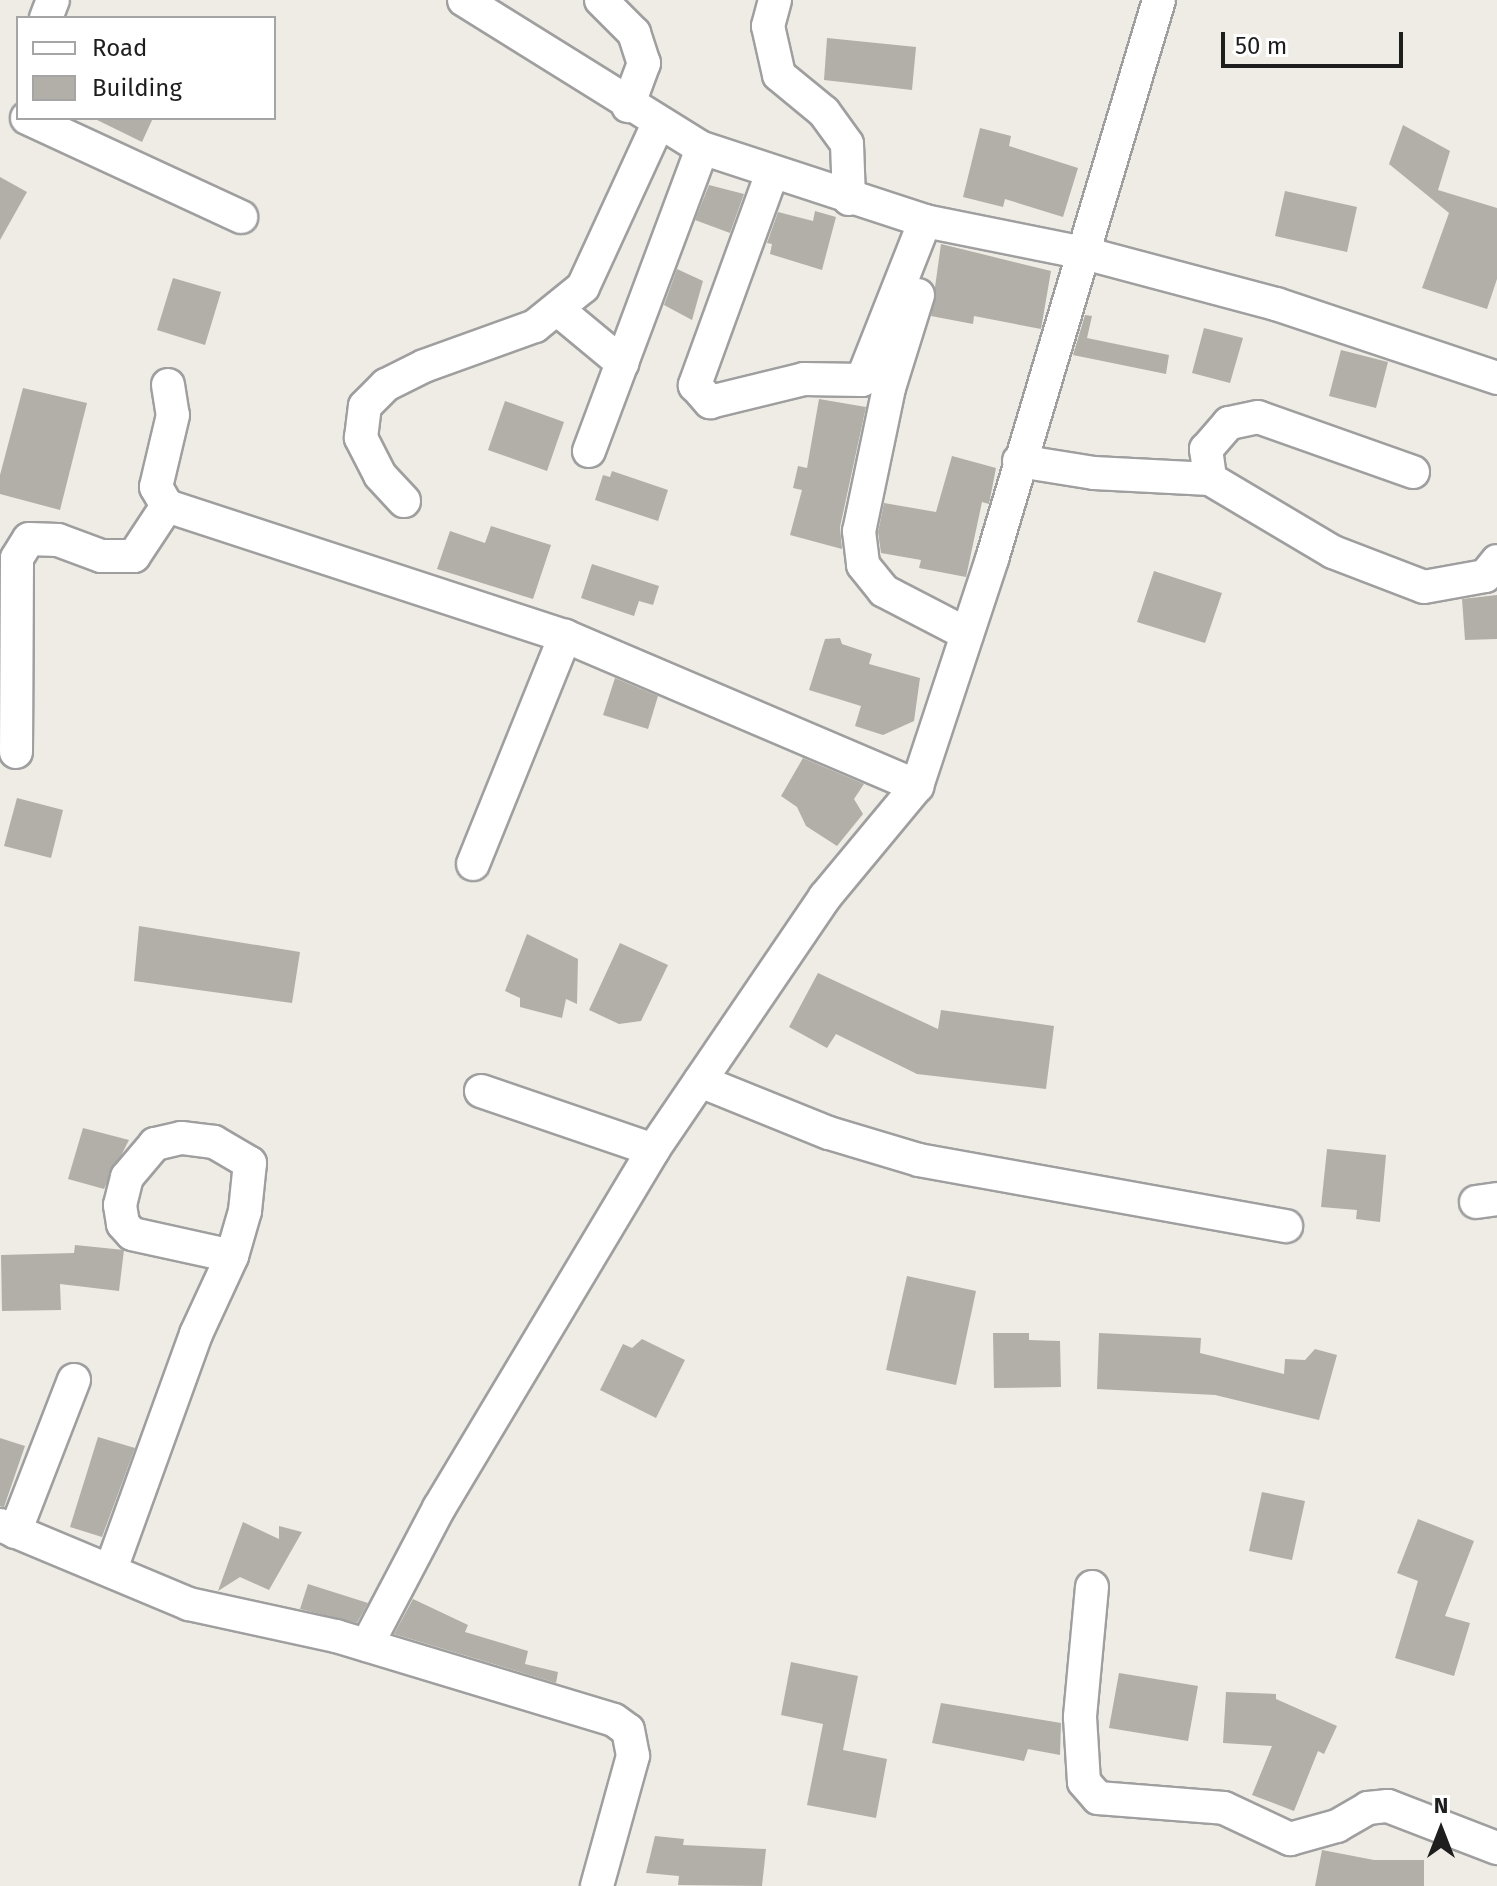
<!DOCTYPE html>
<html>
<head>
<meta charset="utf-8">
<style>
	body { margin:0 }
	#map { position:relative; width:1497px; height:1886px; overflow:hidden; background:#eeece5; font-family:"Fira Sans",sans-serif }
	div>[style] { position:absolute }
	.building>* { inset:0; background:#b2afa8 }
	.roads { filter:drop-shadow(2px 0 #9f9f9f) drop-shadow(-2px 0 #9f9f9f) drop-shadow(0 2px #9f9f9f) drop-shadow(0 -2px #9f9f9f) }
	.minor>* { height:32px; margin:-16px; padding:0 16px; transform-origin:16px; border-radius:16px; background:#fff }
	span { translate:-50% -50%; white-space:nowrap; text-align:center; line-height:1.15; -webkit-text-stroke:8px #fff; paint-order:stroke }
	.legend { position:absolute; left:16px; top:16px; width:260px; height:104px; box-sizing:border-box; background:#fff; border:2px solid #a5a5a5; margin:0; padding:10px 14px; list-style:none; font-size:24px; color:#1e1e1e }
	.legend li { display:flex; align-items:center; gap:16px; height:40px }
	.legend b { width:40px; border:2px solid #a5a5a5 }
	.north { position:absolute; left:1401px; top:1790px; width:80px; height:80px; -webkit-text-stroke:6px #fff; paint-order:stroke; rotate:0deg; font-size:22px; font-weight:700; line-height:32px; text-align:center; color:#1e1e1e }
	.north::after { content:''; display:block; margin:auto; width:28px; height:36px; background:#1e1e1e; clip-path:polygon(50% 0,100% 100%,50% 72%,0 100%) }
	.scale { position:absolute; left:1221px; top:32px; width:182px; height:36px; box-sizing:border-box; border:4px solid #1e1e1e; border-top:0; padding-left:10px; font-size:24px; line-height:28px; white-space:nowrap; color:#1e1e1e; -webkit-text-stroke:6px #fff; paint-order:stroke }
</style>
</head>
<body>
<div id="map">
	<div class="building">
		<div style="clip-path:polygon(827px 38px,916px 47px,912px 90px,824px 80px)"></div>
		<div style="clip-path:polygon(93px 118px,153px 118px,142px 142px)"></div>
		<div style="clip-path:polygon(1403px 125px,1450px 151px,1438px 190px,1497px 208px,1497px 279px,1487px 309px,1422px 288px,1449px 213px,1389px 164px)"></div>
		<div style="clip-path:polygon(980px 128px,1011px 136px,1009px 146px,1078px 168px,1063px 217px,1005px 199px,1003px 207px,963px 197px)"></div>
		<div style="clip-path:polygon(0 177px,27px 192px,0 240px)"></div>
		<div style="clip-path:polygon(709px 185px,744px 194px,730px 233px,695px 220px)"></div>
		<div style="clip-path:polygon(1285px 191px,1357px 207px,1347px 252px,1275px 236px)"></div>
		<div style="clip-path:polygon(815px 211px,836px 217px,822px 270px,770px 254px,772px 244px,767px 243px,778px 212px,813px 221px)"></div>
		<div style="clip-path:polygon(941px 244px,1051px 271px,1041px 329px,974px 316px,973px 324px,931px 316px)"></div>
		<div style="clip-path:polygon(677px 269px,703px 281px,692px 320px,664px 305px)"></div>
		<div style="clip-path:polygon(173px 278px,221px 292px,205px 345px,157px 330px)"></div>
		<div style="clip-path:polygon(1085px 315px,1092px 316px,1087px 338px,1169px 355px,1166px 374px,1073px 355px)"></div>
		<div style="clip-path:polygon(1204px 328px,1243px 338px,1230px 383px,1192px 373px)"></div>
		<div style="clip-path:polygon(1341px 350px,1388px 362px,1376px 408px,1329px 396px)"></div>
		<div style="clip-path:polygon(23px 388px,87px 403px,60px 510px,0 494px,0 475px)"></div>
		<div style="clip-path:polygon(819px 399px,866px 407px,840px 527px,842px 549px,790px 535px,802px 490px,793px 488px,798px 466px,807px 468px)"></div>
		<div style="clip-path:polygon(505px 401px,564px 422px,547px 471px,488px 450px)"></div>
		<div style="clip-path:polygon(952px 456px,996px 468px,989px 504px,982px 502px,966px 577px,919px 568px,921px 560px,881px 553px,878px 532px,884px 503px,936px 512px)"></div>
		<div style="clip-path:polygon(612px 471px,668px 490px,658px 521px,595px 500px,603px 475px,610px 477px)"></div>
		<div style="clip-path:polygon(491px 526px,551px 545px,533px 599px,437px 569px,450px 531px,485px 543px)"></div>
		<div style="clip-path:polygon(592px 564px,659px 586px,653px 605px,639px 601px,634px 616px,581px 598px)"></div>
		<div style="clip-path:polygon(1154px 571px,1222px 593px,1205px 643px,1137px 622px)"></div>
		<div style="clip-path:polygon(1497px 595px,1497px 639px,1465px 640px,1462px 599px)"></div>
		<div style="clip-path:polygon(840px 638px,842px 644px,872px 654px,869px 664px,920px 678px,914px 721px,883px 735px,855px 726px,861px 706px,809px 690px,825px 639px)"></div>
		<div style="clip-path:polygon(615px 678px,658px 696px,648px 729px,603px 715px)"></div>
		<div style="clip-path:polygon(803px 758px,864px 784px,854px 799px,863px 814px,837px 846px,806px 826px,797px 807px,781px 796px)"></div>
		<div style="clip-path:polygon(17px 798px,63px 810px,51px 858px,4px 846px)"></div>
		<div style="clip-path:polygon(139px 926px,300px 952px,292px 1003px,134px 981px)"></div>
		<div style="clip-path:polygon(527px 934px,578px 959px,577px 1004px,566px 999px,562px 1018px,520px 1007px,520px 998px,505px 991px)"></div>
		<div style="clip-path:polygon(620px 943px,668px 965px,641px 1021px,619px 1024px,589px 1010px)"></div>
		<div style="clip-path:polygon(818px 973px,938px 1029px,941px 1010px,1054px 1026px,1046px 1089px,917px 1074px,836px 1034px,827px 1048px,789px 1027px)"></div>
		<div style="clip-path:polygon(83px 1128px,129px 1140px,104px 1189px,68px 1179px)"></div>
		<div style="clip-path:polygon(1327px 1149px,1386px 1155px,1380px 1222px,1356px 1219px,1357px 1210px,1321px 1207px)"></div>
		<div style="clip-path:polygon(75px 1245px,124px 1250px,119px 1291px,60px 1284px,61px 1310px,2px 1311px,1px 1255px,74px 1253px)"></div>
		<div style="clip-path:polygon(907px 1276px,976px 1291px,956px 1385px,886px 1370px)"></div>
		<div style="clip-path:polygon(993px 1333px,1029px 1333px,1029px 1340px,1060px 1341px,1061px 1387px,994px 1388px)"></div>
		<div style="clip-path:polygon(1099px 1333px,1201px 1338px,1200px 1353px,1284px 1374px,1285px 1359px,1305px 1360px,1315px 1349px,1337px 1355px,1319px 1420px,1215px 1395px,1097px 1389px)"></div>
		<div style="clip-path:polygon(642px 1339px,685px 1360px,656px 1418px,600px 1390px,623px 1344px,632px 1348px)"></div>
		<div style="clip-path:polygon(98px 1437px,135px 1448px,102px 1537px,70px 1527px)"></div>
		<div style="clip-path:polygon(0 1438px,25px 1446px,4px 1507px,0 1506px)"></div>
		<div style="clip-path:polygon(1262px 1492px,1305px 1501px,1292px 1560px,1249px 1551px)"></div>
		<div style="clip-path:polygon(1418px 1519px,1474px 1541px,1445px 1616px,1470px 1623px,1454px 1676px,1395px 1658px,1418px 1581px,1397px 1573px)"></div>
		<div style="clip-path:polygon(243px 1522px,279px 1539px,279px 1526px,302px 1532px,269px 1590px,240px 1577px,218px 1591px)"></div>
		<div style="clip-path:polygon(308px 1584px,368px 1603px,357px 1623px,300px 1609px)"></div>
		<div style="clip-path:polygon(413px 1599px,468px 1625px,465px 1632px,528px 1651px,525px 1664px,558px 1672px,556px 1683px,394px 1634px)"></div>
		<div style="clip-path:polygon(791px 1662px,858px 1676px,843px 1750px,887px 1759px,876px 1818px,807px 1805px,823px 1724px,781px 1715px)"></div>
		<div style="clip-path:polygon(1119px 1673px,1198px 1686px,1188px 1741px,1109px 1728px)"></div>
		<div style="clip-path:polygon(1226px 1692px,1276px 1694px,1276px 1699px,1337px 1726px,1324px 1754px,1318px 1751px,1294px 1811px,1252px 1795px,1272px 1746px,1223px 1743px)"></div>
		<div style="clip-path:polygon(941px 1703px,1061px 1723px,1060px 1755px,1028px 1749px,1024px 1761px,932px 1743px)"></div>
		<div style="clip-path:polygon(655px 1836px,684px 1839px,683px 1845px,766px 1849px,762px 1886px,678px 1885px,679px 1876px,646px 1873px)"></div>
		<div style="clip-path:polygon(1322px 1850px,1374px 1860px,1424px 1860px,1424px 1886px,1315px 1886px)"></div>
	</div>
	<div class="roads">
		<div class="minor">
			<div style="left:464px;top:0;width:280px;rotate:31.9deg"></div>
			<div style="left:702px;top:148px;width:235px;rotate:18.1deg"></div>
			<div style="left:925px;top:221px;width:162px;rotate:11.4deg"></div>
			<div style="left:1084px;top:253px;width:199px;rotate:14.9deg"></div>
			<div style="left:1276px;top:304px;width:233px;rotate:18.5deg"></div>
			<div style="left:601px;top:0;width:47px;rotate:45deg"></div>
			<div style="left:634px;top:33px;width:32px;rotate:72deg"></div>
			<div style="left:644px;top:63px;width:46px;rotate:110.4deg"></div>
			<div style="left:775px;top:0;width:27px;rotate:105deg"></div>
			<div style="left:768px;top:26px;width:50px;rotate:77.3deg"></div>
			<div style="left:779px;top:75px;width:58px;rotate:39.4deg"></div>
			<div style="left:824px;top:112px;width:39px;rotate:54deg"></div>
			<div style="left:847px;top:144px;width:55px;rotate:87.9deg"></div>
			<div style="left:46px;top:18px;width:19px;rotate:-69deg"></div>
			<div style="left:27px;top:118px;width:236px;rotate:24.8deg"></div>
			<div style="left:772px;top:173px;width:226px;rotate:110deg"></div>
			<div style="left:695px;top:385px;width:23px;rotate:49deg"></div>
			<div style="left:710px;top:402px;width:97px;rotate:-13.7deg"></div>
			<div style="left:804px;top:379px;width:58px;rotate:1deg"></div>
			<div style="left:862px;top:380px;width:171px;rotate:-68.4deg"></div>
			<div style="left:918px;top:295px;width:97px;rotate:107.3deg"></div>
			<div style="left:889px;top:388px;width:146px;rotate:101.8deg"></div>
			<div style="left:859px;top:531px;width:34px;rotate:83deg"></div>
			<div style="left:863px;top:565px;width:33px;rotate:51deg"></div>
			<div style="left:884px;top:591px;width:93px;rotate:27.4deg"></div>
			<div style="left:557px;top:309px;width:85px;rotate:39.7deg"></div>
			<div style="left:168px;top:385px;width:30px;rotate:81deg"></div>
			<div style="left:173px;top:415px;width:74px;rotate:103.3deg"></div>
			<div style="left:156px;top:487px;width:22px;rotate:60deg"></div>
			<div style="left:167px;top:506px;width:419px;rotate:18.1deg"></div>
			<div style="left:565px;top:636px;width:383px;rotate:23.1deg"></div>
			<div style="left:589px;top:451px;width:323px;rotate:-69.5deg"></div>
			<div style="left:1019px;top:461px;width:76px;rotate:9.1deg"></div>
			<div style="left:1094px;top:473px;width:116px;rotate:3deg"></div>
			<div style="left:1413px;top:472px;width:164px;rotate:-160.5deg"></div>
			<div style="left:1258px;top:417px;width:30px;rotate:168deg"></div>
			<div style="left:1229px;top:423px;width:35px;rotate:131deg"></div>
			<div style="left:1206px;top:449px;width:30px;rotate:82deg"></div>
			<div style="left:1210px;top:479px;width:143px;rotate:30.7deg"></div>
			<div style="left:1333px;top:552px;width:97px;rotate:21deg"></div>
			<div style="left:1424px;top:587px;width:62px;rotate:-10.2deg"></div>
			<div style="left:1485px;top:576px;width:19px;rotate:-51deg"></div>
			<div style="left:404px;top:501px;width:35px;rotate:-133deg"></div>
			<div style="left:380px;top:475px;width:42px;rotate:-117.2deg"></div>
			<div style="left:361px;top:438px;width:32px;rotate:-83deg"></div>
			<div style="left:365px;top:406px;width:30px;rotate:-45deg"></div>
			<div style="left:386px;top:385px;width:42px;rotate:-26.6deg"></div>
			<div style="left:424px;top:366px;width:118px;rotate:-19.8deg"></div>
			<div style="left:535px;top:326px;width:62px;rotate:-39.1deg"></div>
			<div style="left:583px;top:287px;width:179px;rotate:-65.3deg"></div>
			<div style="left:16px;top:752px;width:194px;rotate:-89.7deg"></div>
			<div style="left:17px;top:558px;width:22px;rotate:-58deg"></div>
			<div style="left:29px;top:539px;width:29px;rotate:2deg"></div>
			<div style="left:58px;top:540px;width:46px;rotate:20.4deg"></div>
			<div style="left:101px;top:556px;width:33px"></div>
			<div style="left:134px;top:556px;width:60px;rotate:-56.6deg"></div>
			<div style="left:473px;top:864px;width:246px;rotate:-68deg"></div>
			<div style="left:700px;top:1081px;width:139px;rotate:22deg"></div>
			<div style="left:829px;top:1133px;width:94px;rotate:16.7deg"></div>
			<div style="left:919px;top:1160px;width:373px;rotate:10.2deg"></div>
			<div style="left:481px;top:1091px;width:182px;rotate:18.9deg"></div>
			<div style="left:1476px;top:1202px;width:21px;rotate:-8deg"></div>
			<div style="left:0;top:1525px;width:205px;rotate:22.7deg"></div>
			<div style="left:189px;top:1604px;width:150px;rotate:12.3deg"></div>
			<div style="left:336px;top:1636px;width:290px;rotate:16.8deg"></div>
			<div style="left:614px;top:1720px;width:17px;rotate:36deg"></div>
			<div style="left:628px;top:1730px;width:26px;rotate:79deg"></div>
			<div style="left:633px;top:1756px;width:135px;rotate:105.5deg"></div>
			<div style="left:15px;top:1532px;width:163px;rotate:-68.8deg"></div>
			<div style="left:111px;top:1569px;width:250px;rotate:-70.1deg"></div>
			<div style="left:196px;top:1334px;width:86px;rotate:-65.2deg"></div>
			<div style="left:232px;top:1256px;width:47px;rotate:-73.9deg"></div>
			<div style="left:245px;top:1211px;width:48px;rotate:-84.1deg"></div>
			<div style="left:250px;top:1163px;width:42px;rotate:-149.7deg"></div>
			<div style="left:214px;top:1142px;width:33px;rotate:-173deg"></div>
			<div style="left:181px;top:1138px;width:27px;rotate:167deg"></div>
			<div style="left:155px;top:1144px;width:43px;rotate:130.3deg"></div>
			<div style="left:127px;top:1177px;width:29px;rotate:104deg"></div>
			<div style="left:120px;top:1205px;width:19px;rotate:81deg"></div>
			<div style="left:123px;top:1224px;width:13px;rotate:48deg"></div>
			<div style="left:132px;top:1234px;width:102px;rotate:12.4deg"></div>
			<div style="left:1092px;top:1587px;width:131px;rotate:95.3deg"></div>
			<div style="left:1080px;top:1717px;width:65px;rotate:86.5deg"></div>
			<div style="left:1084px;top:1782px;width:21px;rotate:49deg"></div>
			<div style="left:1098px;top:1798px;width:126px;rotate:4.5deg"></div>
			<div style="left:1224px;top:1808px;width:73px;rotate:25.2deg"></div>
			<div style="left:1290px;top:1839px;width:49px;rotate:-15.5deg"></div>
			<div style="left:1337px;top:1826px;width:36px;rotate:-30deg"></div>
			<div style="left:1368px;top:1808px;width:20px;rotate:-6deg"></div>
			<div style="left:1388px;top:1806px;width:117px;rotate:21.1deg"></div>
			<div style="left:367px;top:1645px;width:155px;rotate:-62.3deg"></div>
			<div style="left:439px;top:1508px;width:417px;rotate:-59.1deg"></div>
			<div style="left:653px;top:1150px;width:306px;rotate:-55.8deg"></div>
			<div style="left:825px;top:897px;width:144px;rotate:-50.3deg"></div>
			<div style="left:917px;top:786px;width:239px;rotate:-71.7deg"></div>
			<div style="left:992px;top:559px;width:583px;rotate:-73.37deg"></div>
		</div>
	</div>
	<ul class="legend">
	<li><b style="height:10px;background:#fff"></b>Road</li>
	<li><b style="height:22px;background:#b2afa8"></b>Building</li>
	</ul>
	<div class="north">N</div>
	<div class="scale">50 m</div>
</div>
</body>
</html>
